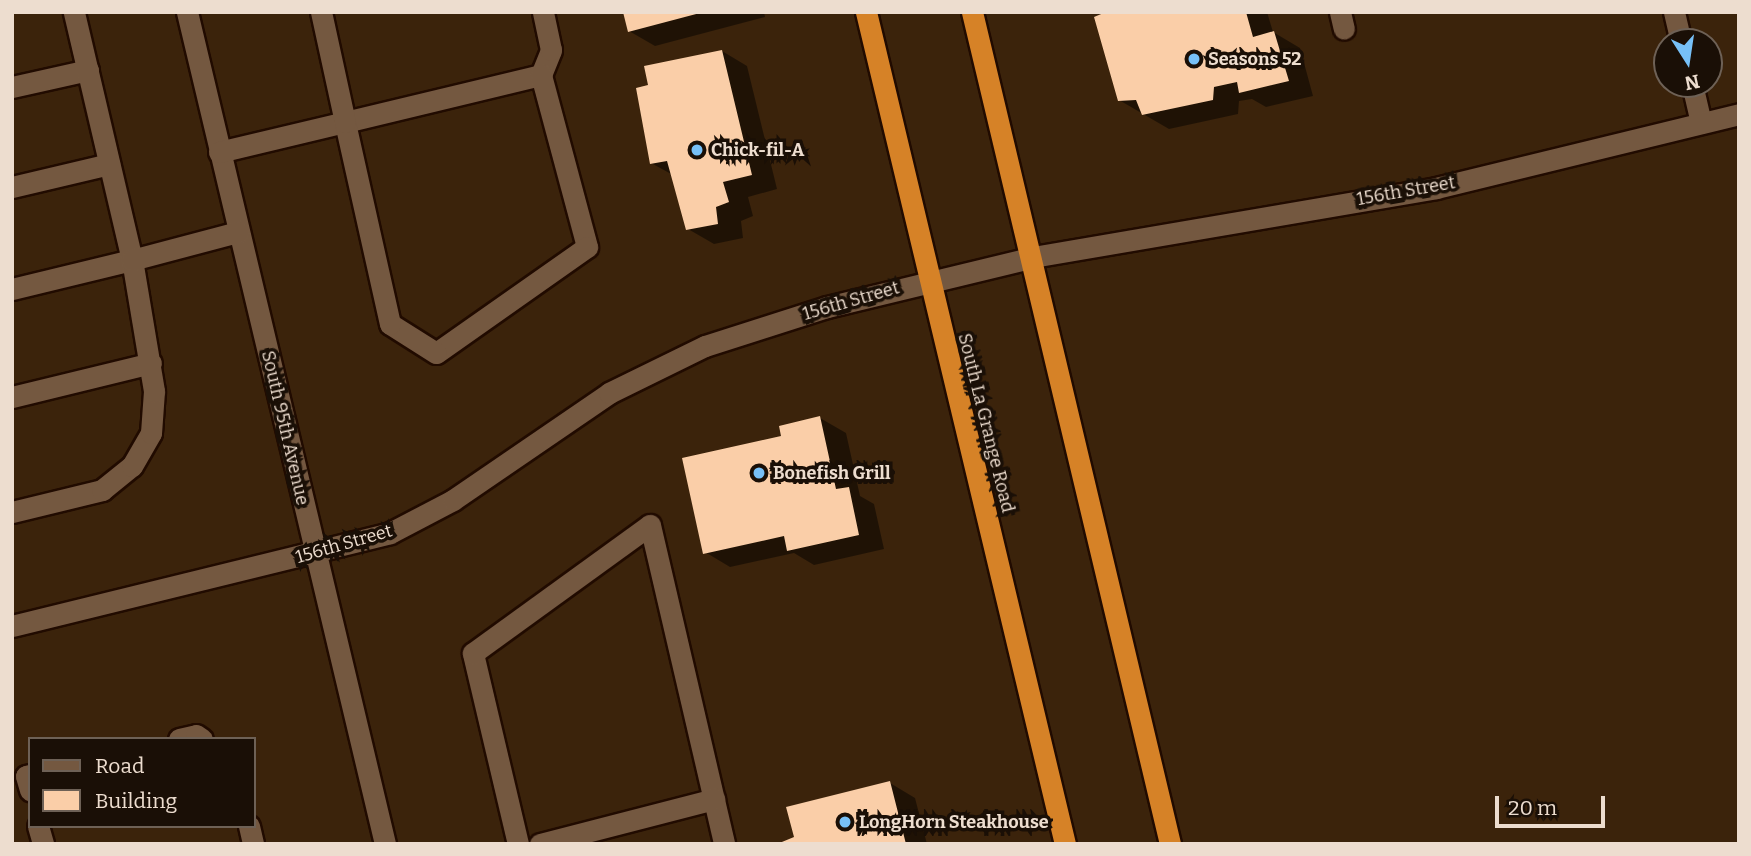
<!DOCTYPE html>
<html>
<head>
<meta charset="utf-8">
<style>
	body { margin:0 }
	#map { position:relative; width:1751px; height:856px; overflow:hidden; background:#3b230b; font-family:Bitter,serif }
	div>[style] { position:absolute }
	.shadow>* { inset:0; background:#0007 }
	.building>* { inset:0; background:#facea8 }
	.roads { filter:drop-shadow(2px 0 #210b00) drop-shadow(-2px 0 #210b00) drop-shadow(0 2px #210b00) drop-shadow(0 -2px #210b00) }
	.minor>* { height:21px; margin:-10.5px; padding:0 10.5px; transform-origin:10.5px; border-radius:10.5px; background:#745840 }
	.highway>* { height:21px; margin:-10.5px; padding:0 10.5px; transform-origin:10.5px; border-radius:10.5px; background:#d68227 }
	.dots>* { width:19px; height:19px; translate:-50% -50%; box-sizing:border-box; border:4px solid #1a0f06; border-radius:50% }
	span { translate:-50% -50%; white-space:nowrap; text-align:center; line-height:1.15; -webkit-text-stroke:7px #1a0f06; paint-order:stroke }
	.poi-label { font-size:18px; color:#edddcf; font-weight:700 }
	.left { translate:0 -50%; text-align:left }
	.street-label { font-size:18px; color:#edddcf }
	.frame { position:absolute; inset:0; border:14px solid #edddcf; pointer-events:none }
	.legend { position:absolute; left:28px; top:737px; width:228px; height:91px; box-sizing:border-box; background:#1a0f06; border:2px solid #6e6156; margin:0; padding:9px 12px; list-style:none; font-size:21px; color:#edddcf }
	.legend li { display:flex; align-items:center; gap:14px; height:35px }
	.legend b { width:35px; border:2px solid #6e6156 }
	.north { position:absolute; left:1653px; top:28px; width:70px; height:70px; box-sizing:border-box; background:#1a0f06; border:2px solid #6e6156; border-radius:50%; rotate:168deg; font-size:19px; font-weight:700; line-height:28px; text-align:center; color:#edddcf }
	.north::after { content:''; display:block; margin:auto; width:24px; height:32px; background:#77c0f7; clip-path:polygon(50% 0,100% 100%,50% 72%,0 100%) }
	.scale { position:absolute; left:1495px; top:796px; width:110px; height:32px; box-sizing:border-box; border:4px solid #edddcf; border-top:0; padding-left:9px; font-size:21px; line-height:24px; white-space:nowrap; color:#edddcf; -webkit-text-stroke:5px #1a0f06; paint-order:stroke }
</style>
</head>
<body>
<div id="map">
	<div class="shadow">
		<div style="clip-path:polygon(625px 12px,764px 12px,765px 17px,655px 46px,629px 31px)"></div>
		<div style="clip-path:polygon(1110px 12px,1267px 12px,1273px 32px,1300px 48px,1313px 96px,1266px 107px,1252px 99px,1239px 101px,1238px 114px,1169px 129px,1119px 100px)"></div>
		<div style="clip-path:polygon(722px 51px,747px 66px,777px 189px,748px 197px,753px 216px,741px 221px,743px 238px,714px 244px,688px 229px,673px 175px,651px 163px,650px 86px)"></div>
		<div style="clip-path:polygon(820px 418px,846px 433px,860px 496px,874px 504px,884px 549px,814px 565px,794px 553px,730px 567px,705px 552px,783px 438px)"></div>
		<div style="clip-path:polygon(890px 783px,915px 798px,927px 844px,779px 844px,796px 839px)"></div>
	</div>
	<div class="building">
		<div style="clip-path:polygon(623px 12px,700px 12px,700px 13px,628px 32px)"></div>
		<div style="clip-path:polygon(1106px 12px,1246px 12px,1253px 37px,1274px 31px,1289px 81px,1239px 93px,1237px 82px,1214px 87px,1213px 100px,1142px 115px,1136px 100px,1118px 101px,1094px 17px)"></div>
		<div style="clip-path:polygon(722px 50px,752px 175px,723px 182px,729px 202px,716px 207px,718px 224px,686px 230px,667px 161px,650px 164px,636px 88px,648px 85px,644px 66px)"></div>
		<div style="clip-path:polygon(820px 416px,836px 489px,849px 487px,859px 535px,787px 551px,784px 536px,703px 554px,682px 458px,781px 436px,779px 426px)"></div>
		<div style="clip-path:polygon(890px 781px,906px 844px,777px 844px,794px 837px,786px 807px)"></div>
	</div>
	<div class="roads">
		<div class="minor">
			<div style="left:187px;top:12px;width:855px;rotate:76.61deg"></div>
			<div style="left:1340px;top:12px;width:17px;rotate:77deg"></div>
			<div style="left:1674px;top:12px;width:31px;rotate:77deg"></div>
			<div style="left:541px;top:75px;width:27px;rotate:-68deg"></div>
			<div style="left:551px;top:50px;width:39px;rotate:-102deg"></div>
			<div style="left:1692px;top:84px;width:40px;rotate:77deg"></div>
			<div style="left:12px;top:87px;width:78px;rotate:-12.6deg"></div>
			<div style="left:219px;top:152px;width:130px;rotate:-13.4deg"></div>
			<div style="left:345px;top:122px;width:202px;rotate:-13.5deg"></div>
			<div style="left:541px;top:75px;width:178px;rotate:75deg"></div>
			<div style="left:587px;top:247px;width:184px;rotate:144.9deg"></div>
			<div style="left:436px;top:353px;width:54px;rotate:-147.8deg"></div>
			<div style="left:390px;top:324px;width:207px;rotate:-102.6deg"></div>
			<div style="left:345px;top:122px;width:113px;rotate:-102.3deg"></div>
			<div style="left:12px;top:187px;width:100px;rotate:-13.3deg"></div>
			<div style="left:12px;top:289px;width:123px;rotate:-13.6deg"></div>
			<div style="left:132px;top:260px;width:255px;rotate:-103.2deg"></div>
			<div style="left:12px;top:397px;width:143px;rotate:-13.7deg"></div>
			<div style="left:12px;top:512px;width:93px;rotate:-13.7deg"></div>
			<div style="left:102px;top:490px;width:38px;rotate:-39deg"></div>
			<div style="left:132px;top:466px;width:38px;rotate:-60deg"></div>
			<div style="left:151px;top:433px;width:42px;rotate:-85.9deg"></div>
			<div style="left:154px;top:391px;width:133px;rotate:-99.5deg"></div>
			<div style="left:132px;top:260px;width:110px;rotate:-14.8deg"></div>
			<div style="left:12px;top:626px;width:389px;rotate:-13.8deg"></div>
			<div style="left:390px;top:533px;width:71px;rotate:-27.6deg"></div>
			<div style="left:453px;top:500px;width:189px;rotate:-34.4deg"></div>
			<div style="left:609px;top:393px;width:107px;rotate:-26.1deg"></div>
			<div style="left:705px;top:346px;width:128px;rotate:-17.7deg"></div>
			<div style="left:827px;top:307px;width:212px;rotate:-13.6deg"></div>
			<div style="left:1033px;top:257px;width:409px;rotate:-9.7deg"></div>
			<div style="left:1436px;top:188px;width:312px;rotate:-13.7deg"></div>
			<div style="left:179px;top:739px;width:17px;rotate:-13deg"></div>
			<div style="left:196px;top:735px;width:7px;rotate:34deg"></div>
			<div style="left:30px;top:775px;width:4px;rotate:166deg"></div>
			<div style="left:26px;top:776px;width:15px;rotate:74deg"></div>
			<div style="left:38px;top:826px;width:19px;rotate:74deg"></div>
			<div style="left:249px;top:826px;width:18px;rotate:77deg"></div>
			<div style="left:518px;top:844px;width:196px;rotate:-103.3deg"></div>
			<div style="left:473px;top:653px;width:218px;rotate:-35.9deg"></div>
			<div style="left:650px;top:525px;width:327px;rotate:76.9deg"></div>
			<div style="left:540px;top:844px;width:180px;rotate:-14.5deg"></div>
		</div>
		<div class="highway">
			<div style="left:866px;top:12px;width:855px;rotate:76.55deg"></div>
			<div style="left:972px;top:12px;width:855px;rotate:76.61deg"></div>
		</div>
	</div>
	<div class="dots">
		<div style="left:1194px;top:59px;background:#77c0f7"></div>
		<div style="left:697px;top:150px;background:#77c0f7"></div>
		<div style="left:759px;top:473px;background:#77c0f7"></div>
		<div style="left:845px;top:822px;background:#77c0f7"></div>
	</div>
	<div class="poi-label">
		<span class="left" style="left:1208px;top:59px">Seasons 52</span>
		<span class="left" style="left:711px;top:150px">Chick-fil-A</span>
		<span class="left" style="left:773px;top:473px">Bonefish Grill</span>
		<span class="left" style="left:859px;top:822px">LongHorn Steakhouse</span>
	</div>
	<div class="street-label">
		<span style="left:1406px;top:191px;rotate:-10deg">156th Street</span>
		<span style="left:851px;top:301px;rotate:-16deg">156th Street</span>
		<span style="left:986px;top:423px;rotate:76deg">South La Grange Road</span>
		<span style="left:285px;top:428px;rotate:77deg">South 95th Avenue</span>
		<span style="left:344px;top:544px;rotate:-16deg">156th Street</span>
	</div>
	<div class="frame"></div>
	<ul class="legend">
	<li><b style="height:9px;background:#745840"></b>Road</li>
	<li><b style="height:19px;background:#facea8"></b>Building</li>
	</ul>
	<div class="north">N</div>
	<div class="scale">20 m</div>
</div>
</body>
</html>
